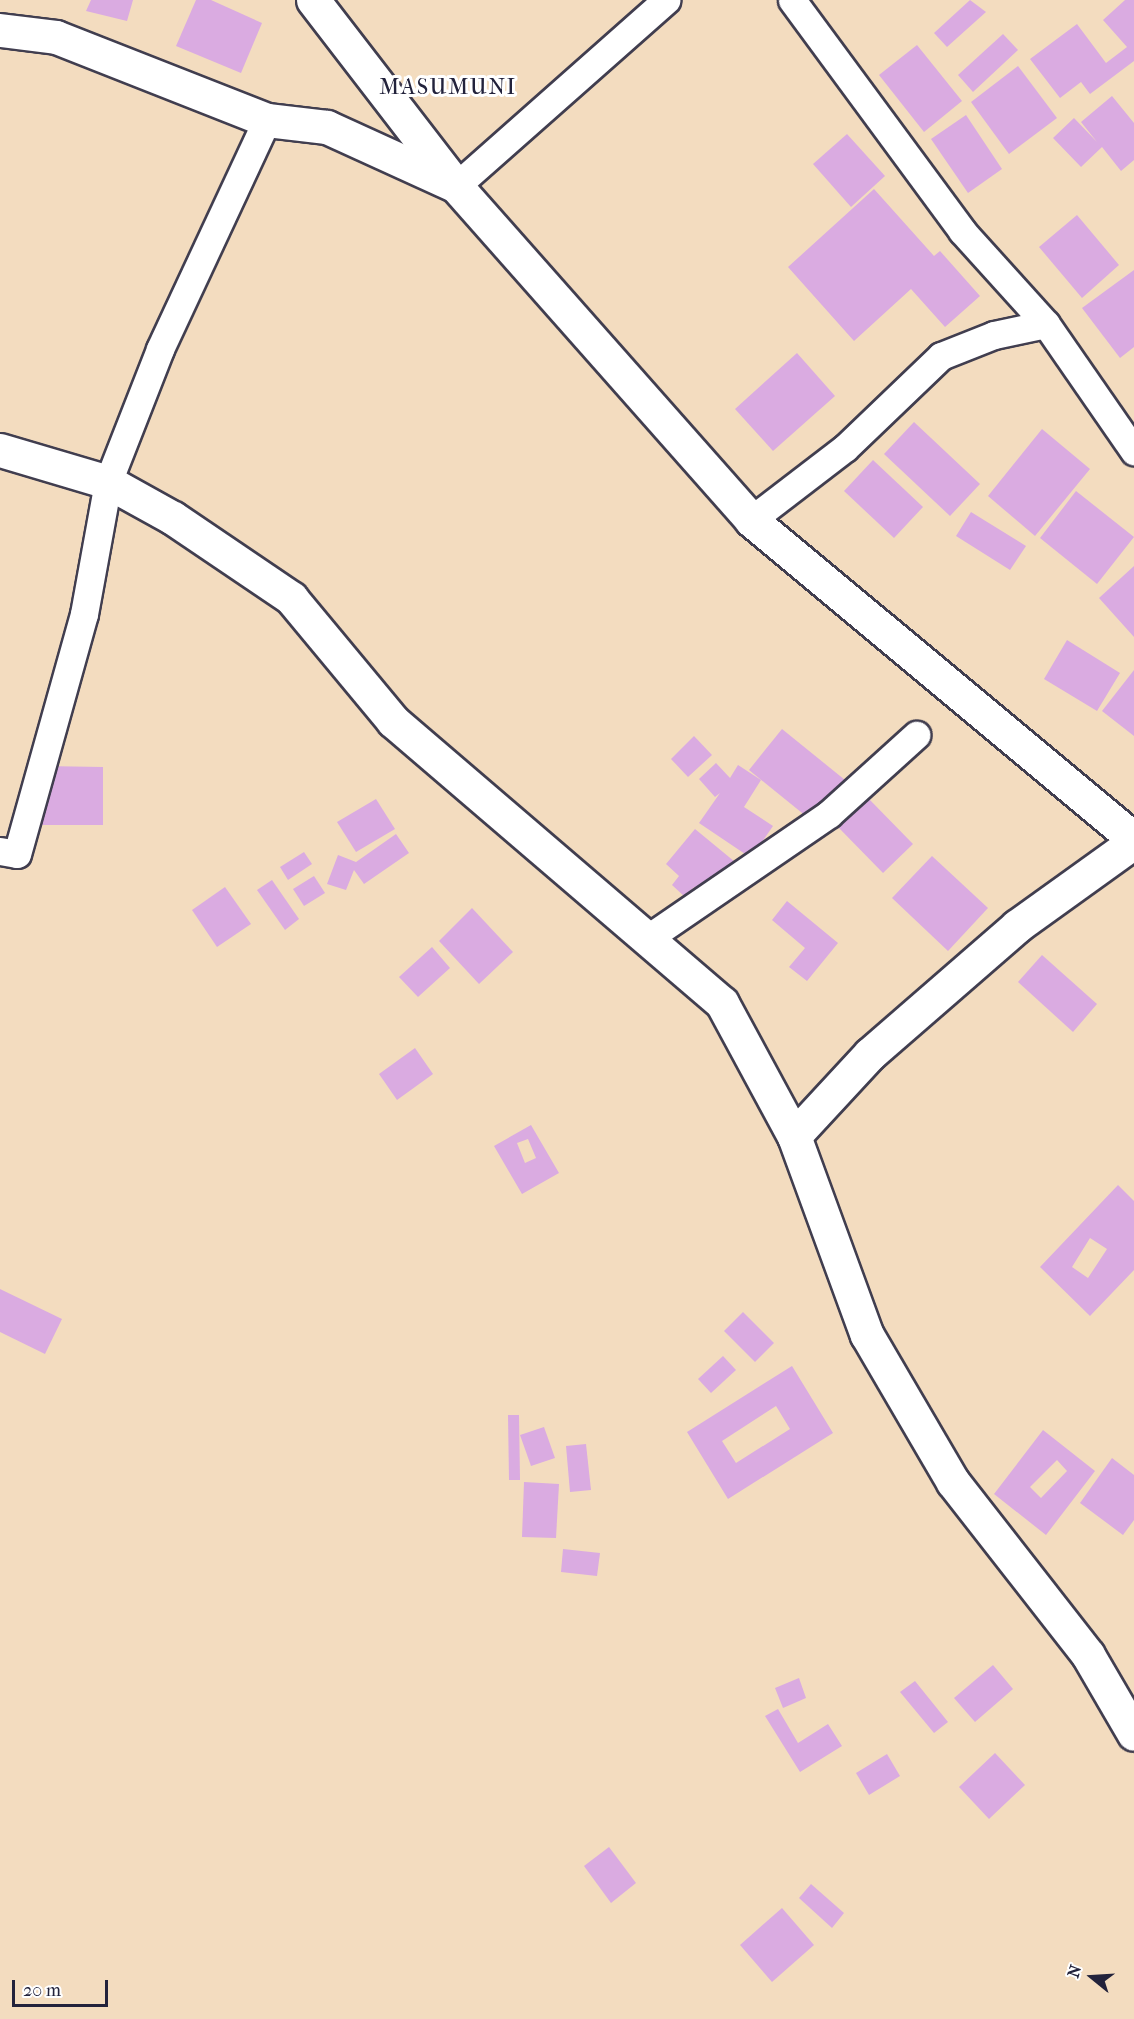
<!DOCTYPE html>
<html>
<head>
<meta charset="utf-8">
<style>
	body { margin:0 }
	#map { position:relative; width:1134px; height:2019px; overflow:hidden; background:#f3dcbf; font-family:"IM FELL French Canon",serif }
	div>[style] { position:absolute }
	.building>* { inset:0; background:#daabe1 }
	.roads { filter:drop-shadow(2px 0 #413e4f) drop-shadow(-2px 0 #413e4f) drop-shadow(0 2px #413e4f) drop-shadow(0 -2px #413e4f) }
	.street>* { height:27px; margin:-13.5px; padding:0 13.5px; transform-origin:13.5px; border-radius:13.5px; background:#fff }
	.secondary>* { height:33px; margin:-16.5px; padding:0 16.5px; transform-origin:16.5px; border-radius:16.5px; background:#fff }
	span { translate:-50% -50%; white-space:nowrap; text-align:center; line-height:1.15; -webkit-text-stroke:6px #fff; paint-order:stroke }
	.quarter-label { font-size:22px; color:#22223b; letter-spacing:1.5px }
	.north { position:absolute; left:1062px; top:1947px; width:60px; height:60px; -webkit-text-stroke:4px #fff; paint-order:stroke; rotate:288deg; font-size:16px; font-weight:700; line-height:24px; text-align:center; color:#22223b }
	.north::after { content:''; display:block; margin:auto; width:21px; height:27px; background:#22223b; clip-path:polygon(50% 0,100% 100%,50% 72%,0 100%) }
	.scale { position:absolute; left:12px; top:1980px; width:96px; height:27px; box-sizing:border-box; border:3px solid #22223b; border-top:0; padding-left:8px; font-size:18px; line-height:21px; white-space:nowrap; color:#22223b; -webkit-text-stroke:4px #fff; paint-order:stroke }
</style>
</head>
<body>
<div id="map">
	<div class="building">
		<div style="clip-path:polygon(91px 0,133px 0,127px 21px,86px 11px)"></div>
		<div style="clip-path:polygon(196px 0,211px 0,262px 23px,241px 73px,176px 46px)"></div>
		<div style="clip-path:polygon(970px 0,986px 12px,947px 47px,934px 33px)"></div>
		<div style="clip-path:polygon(1125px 0,1134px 0,1134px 61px,1090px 94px,1081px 82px,1060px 98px,1030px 59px,1077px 24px,1106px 63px,1127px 47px,1103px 20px)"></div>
		<div style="clip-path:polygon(1003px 34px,1018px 50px,973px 92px,958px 75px)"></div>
		<div style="clip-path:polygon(917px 45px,962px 101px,924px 132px,879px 75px)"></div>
		<div style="clip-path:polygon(1018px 66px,1057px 118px,1009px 154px,971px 102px)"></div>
		<div style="clip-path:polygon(1112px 96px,1134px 123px,1134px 160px,1121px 171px,1102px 147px,1081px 167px,1053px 138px,1074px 118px,1097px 142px,1081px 122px)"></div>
		<div style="clip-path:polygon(966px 115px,1002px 169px,968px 193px,931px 139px)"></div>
		<div style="clip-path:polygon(847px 134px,885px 176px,851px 207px,813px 164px)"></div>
		<div style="clip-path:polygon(874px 189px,934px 256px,940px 251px,980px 296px,945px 327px,911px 289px,854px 341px,788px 267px)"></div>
		<div style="clip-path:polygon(1077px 215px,1119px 265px,1082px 298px,1039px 247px)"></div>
		<div style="clip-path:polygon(1134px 270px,1134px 347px,1120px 358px,1082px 308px)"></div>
		<div style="clip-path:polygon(797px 353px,835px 396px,773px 451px,735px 409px)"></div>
		<div style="clip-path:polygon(914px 422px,980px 484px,950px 516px,884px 454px)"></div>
		<div style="clip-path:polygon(1042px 429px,1090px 469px,1035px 536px,988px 496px)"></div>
		<div style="clip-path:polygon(873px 460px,923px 507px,894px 538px,844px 491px)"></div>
		<div style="clip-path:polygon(1076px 491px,1134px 537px,1097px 584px,1040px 538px)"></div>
		<div style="clip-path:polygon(971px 512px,1026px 546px,1010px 570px,956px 536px)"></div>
		<div style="clip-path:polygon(1134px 566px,1134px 637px,1099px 598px)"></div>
		<div style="clip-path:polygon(1067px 640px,1120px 673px,1097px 711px,1044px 679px)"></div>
		<div style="clip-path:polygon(1134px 670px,1134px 736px,1102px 711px)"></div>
		<div style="clip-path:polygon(782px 729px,845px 780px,812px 821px,749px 770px)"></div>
		<div style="clip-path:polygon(694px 736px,712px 755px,688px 777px,671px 759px)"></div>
		<div style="clip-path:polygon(716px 763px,730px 778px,738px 765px,761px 780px,744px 807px,773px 826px,751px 858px,699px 823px,720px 793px,715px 797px,699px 779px)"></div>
		<div style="clip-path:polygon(43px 766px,103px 767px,103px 825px,42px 825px)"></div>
		<div style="clip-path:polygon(868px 798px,913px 844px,883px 873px,838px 827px)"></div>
		<div style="clip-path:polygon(376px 799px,395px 829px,356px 852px,337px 822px)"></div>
		<div style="clip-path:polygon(695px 829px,746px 871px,717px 907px,694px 887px,685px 897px,672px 885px,679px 876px,666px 864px)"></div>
		<div style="clip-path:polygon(396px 834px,409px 853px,364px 884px,354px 870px,346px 890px,327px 884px,338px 855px,356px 862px)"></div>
		<div style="clip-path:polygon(304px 852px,312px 864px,288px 880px,280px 867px)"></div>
		<div style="clip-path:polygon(932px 856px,988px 908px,948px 951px,892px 898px)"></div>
		<div style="clip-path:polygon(314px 876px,325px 893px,304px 906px,293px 889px)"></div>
		<div style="clip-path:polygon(272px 880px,299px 919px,285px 930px,257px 890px)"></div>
		<div style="clip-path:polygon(225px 887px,251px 924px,217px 947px,192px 910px)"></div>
		<div style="clip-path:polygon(787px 901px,838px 943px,807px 981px,789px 967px,805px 948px,772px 920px)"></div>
		<div style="clip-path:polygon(472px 908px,513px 952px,479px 984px,439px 941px)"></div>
		<div style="clip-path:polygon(432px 947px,450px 968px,418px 997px,399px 977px)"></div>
		<div style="clip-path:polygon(1042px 955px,1097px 1004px,1073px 1032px,1018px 982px)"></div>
		<div style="clip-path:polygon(415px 1048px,433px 1074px,397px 1100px,379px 1074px)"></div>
		<div style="clip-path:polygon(evenodd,531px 1125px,559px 1173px,522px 1194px,494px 1146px,531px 1125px,528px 1139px,536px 1158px,525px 1163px,517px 1143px,528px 1139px)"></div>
		<div style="clip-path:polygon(evenodd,1118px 1185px,1134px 1201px,1134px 1270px,1090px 1316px,1040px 1267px,1118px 1185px,1090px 1238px,1107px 1249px,1088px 1278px,1072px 1267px,1090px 1238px)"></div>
		<div style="clip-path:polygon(0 1289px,62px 1319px,45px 1354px,0 1332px)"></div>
		<div style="clip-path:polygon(743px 1312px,774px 1343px,755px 1362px,724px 1331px)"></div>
		<div style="clip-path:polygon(723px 1356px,736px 1370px,711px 1393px,698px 1379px)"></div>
		<div style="clip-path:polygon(evenodd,792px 1366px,833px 1433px,728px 1499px,687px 1432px,792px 1366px,776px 1406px,790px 1429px,736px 1463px,722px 1441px,776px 1406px)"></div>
		<div style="clip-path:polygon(508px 1415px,519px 1415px,520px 1480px,509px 1480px)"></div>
		<div style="clip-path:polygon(544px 1427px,555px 1458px,531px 1466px,520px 1435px)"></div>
		<div style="clip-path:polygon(evenodd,1043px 1430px,1095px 1471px,1046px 1535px,994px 1494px,1043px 1430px,1057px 1460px,1067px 1471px,1041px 1498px,1030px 1487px,1057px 1460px)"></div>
		<div style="clip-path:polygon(586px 1444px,591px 1490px,570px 1492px,566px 1446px)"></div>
		<div style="clip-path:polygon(1112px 1458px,1134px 1475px,1134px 1520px,1123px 1535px,1080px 1503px)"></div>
		<div style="clip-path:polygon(524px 1482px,559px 1484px,556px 1538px,522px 1537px)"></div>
		<div style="clip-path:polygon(563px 1549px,600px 1553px,597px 1576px,561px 1572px)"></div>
		<div style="clip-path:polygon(993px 1665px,1013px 1689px,975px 1722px,954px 1698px)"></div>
		<div style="clip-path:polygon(799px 1678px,806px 1698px,783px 1708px,775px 1688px)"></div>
		<div style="clip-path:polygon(915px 1681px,948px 1722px,934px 1733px,900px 1692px)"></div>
		<div style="clip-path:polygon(778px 1709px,798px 1743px,828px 1724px,842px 1746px,800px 1772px,765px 1716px)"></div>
		<div style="clip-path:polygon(995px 1753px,1025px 1785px,989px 1819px,959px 1787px)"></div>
		<div style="clip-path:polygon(887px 1754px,900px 1776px,869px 1795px,856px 1773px)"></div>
		<div style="clip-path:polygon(609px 1847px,636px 1883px,611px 1903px,584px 1866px)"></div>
		<div style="clip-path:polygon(811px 1884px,844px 1913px,832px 1928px,799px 1898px)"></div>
		<div style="clip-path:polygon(782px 1908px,814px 1945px,772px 1982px,740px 1945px)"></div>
	</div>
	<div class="roads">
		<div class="street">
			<div style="left:792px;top:0;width:287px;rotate:53.6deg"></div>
			<div style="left:962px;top:231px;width:125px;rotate:47.9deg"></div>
			<div style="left:1046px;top:324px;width:155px;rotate:55.3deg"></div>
			<div style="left:456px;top:186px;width:281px;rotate:-41.5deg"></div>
			<div style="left:751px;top:520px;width:118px;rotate:-37.5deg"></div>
			<div style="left:845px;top:448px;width:133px;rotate:-43.8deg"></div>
			<div style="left:941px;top:356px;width:57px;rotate:-21.6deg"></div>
			<div style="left:994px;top:335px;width:53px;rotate:-11.9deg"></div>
			<div style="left:0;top:851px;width:17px;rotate:10deg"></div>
			<div style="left:17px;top:854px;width:249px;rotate:-74.4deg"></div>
			<div style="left:84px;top:614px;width:134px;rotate:-79.7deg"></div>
			<div style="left:108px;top:482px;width:143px;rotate:-68.6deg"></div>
			<div style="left:160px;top:349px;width:253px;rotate:-65deg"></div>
			<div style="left:648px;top:938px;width:219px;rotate:-34.4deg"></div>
			<div style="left:829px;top:814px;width:118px;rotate:-42.2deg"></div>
		</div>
		<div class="secondary">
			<div style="left:313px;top:0;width:235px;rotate:52.4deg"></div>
			<div style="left:456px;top:186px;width:446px;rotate:48.5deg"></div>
			<div style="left:751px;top:520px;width:498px;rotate:39.8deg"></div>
			<div style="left:0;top:30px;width:56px;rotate:7.1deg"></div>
			<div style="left:56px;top:37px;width:227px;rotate:21.5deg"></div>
			<div style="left:267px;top:120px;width:60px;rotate:6.7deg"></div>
			<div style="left:327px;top:127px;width:137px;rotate:24.5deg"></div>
			<div style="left:0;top:450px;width:113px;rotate:16.5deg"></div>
			<div style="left:108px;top:482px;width:74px;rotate:29deg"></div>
			<div style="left:173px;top:518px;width:143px;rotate:34.1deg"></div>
			<div style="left:291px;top:598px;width:160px;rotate:50.3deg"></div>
			<div style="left:393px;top:721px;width:433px;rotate:40.6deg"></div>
			<div style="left:722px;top:1003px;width:151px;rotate:61.6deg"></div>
			<div style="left:794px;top:1136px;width:212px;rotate:69.9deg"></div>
			<div style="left:867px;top:1335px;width:170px;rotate:59.7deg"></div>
			<div style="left:953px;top:1482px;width:219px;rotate:52deg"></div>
			<div style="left:1088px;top:1655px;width:91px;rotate:59.8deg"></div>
			<div style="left:794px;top:1136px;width:112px;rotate:-47.2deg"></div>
			<div style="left:870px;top:1054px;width:195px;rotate:-41deg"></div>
			<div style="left:1017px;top:926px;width:144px;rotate:-35.7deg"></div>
		</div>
	</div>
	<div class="quarter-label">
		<span style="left:448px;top:88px">MASUMUNI</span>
	</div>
	<div class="north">N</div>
	<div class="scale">20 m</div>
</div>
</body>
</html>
